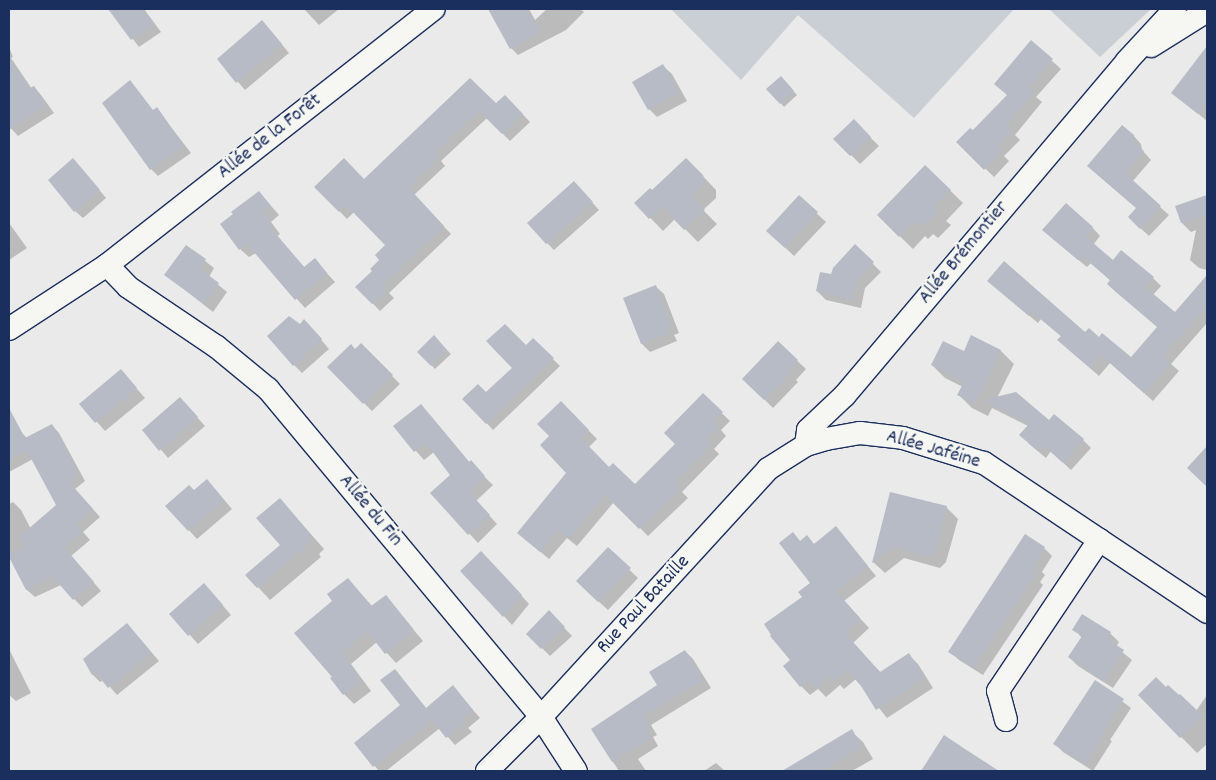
<!DOCTYPE html>
<html>
<head>
<meta charset="utf-8">
<style>
	body { margin:0 }
	#map { position:relative; width:1216px; height:780px; overflow:hidden; background:#e9eae9; font-family:Dekko,sans-serif }
	div>[style] { position:absolute }
	.green>* { inset:0; background:#caced5 }
	.shadow>* { inset:0; background:#0003 }
	.building>* { inset:0; background:#b6bbc6 }
	.roads { filter:drop-shadow(1px 0 #1b2f5e) drop-shadow(-1px 0 #1b2f5e) drop-shadow(0 1px #1b2f5e) drop-shadow(0 -1px #1b2f5e) }
	.minor>* { height:22px; margin:-11px; padding:0 11px; transform-origin:11px; border-radius:11px; background:#f6f6f2 }
	span { translate:-50% -50%; white-space:nowrap; text-align:center; line-height:1.15; -webkit-text-stroke:5px #f6f6f2; paint-order:stroke }
	.street-label { font-size:20px; color:#1b2f5e }
	.frame { position:absolute; inset:0; border:10px solid #1b2f5e; pointer-events:none }
</style>
</head>
<body>
<div id="map">
	<div class="green">
		<div style="clip-path:polygon(671px 9px,1014px 9px,914px 118px,798px 15px,741px 80px)"></div>
		<div style="clip-path:polygon(1049px 9px,1151px 9px,1100px 57px)"></div>
	</div>
	<div class="shadow">
		<div style="clip-path:polygon(110px 9px,144px 9px,161px 32px,139px 47px)"></div>
		<div style="clip-path:polygon(304px 9px,339px 9px,319px 25px)"></div>
		<div style="clip-path:polygon(502px 9px,529px 9px,535px 20px,547px 9px,580px 9px,584px 12px,566px 30px,518px 55px,511px 48px,492px 14px)"></div>
		<div style="clip-path:polygon(270px 30px,289px 53px,245px 90px,218px 59px)"></div>
		<div style="clip-path:polygon(1031px 42px,1061px 69px,1036px 97px,1042px 102px,1015px 135px,1020px 140px,1004px 156px,1009px 161px,994px 177px,958px 142px,973px 132px,1008px 96px)"></div>
		<div style="clip-path:polygon(9px 47px,13px 57px,11px 58px,32px 89px,34px 87px,41px 95px,54px 113px,18px 136px,9px 126px)"></div>
		<div style="clip-path:polygon(1206px 50px,1207px 51px,1207px 121px,1173px 93px)"></div>
		<div style="clip-path:polygon(663px 66px,672px 74px,687px 101px,657px 117px,649px 109px)"></div>
		<div style="clip-path:polygon(781px 78px,797px 95px,784px 107px,768px 89px)"></div>
		<div style="clip-path:polygon(470px 79px,496px 104px,505px 96px,530px 122px,510px 141px,487px 118px,441px 161px,445px 166px,414px 195px,451px 234px,389px 293px,394px 298px,380px 311px,357px 287px,374px 271px,387px 245px,354px 212px,347px 219px,316px 187px,364px 180px)"></div>
		<div style="clip-path:polygon(157px 109px,191px 153px,158px 176px,151px 169px,154px 111px)"></div>
		<div style="clip-path:polygon(854px 121px,879px 146px,860px 164px,835px 139px)"></div>
		<div style="clip-path:polygon(1133px 135px,1141px 144px,1142px 150px,1151px 160px,1132px 182px,1169px 215px,1149px 236px,1137px 225px,1137px 208px,1097px 174px)"></div>
		<div style="clip-path:polygon(925px 166px,963px 203px,946px 221px,951px 225px,938px 238px,933px 234px,928px 239px,925px 236px,913px 249px,878px 215px)"></div>
		<div style="clip-path:polygon(81px 168px,106px 198px,83px 218px,75px 211px)"></div>
		<div style="clip-path:polygon(699px 172px,716px 190px,716px 198px,703px 210px,717px 224px,698px 242px,675px 219px,663px 231px,636px 203px,652px 192px)"></div>
		<div style="clip-path:polygon(581px 190px,599px 210px,554px 250px,547px 243px)"></div>
		<div style="clip-path:polygon(259px 192px,279px 215px,271px 222px,280px 234px,277px 236px,305px 268px,323px 269px,335px 282px,305px 308px,256px 253px,249px 257px,240px 249px)"></div>
		<div style="clip-path:polygon(1207px 196px,1207px 270px,1199px 268px,1190px 260px,1196px 230px,1191px 232px,1182px 223px,1176px 207px)"></div>
		<div style="clip-path:polygon(799px 197px,826px 222px,794px 256px,776px 239px)"></div>
		<div style="clip-path:polygon(9px 223px,27px 248px,9px 260px)"></div>
		<div style="clip-path:polygon(1092px 227px,1100px 236px,1093px 245px,1113px 262px,1153px 278px,1161px 286px,1153px 295px,1175px 314px,1202px 283px,1207px 287px,1207px 323px,1171px 364px,1179px 371px,1153px 401px,1110px 363px,1099px 376px,1067px 348px,1062px 337px,1041px 319px,1038px 323px,997px 289px,1099px 339px,1131px 359px,1158px 327px,1117px 293px,1108px 284px,1111px 281px,1091px 263px,1087px 267px,1053px 239px)"></div>
		<div style="clip-path:polygon(186px 246px,214px 268px,209px 277px,227px 292px,213px 312px,166px 275px)"></div>
		<div style="clip-path:polygon(855px 246px,881px 272px,865px 288px,861px 308px,826px 300px,817px 291px)"></div>
		<div style="clip-path:polygon(655px 286px,664px 294px,679px 333px,674px 335px,677px 341px,650px 352px,642px 344px,624px 298px)"></div>
		<div style="clip-path:polygon(300px 325px,312px 329px,329px 349px,302px 373px,294px 365px)"></div>
		<div style="clip-path:polygon(434px 337px,451px 354px,435px 369px,419px 352px)"></div>
		<div style="clip-path:polygon(972px 337px,1001px 351px,1014px 364px,997px 398px,1049px 421px,1083px 440px,1091px 448px,1071px 470px,1051px 451px,1046px 458px,1028px 443px,1028px 426px,992px 408px,988px 416px,972px 408px,959px 395px,963px 387px,945px 378px,932px 365px,964px 353px)"></div>
		<div style="clip-path:polygon(533px 340px,560px 366px,493px 430px,464px 399px,486px 393px,513px 368px,526px 347px)"></div>
		<div style="clip-path:polygon(778px 343px,806px 369px,796px 380px,798px 382px,773px 408px,744px 379px)"></div>
		<div style="clip-path:polygon(361px 345px,400px 384px,372px 411px,328px 367px)"></div>
		<div style="clip-path:polygon(121px 371px,145px 398px,105px 431px,81px 404px)"></div>
		<div style="clip-path:polygon(703px 395px,730px 421px,721px 430px,726px 436px,714px 449px,719px 454px,682px 492px,688px 498px,648px 536px,614px 502px,577px 546px,567px 538px,549px 559px,518px 533px,567px 473px,551px 436px,561px 403px,597px 439px,589px 447px,609px 469px,635px 486px,677px 444px)"></div>
		<div style="clip-path:polygon(188px 407px,205px 426px,168px 458px,144px 430px)"></div>
		<div style="clip-path:polygon(430px 415px,470px 463px,493px 485px,476px 501px,497px 524px,478px 543px,432px 493px,451px 475px,434px 452px,424px 460px,395px 427px)"></div>
		<div style="clip-path:polygon(52px 425px,59px 433px,85px 481px,75px 489px,100px 517px,83px 532px,90px 540px,71px 556px,101px 591px,82px 607px,61px 585px,35px 597px,27px 590px,9px 554px,9px 504px,13px 502px,21px 510px,31px 529px,58px 505px,33px 459px,9px 472px,9px 437px,20px 431px,27px 438px)"></div>
		<div style="clip-path:polygon(215px 489px,232px 509px,197px 539px,167px 506px,194px 492px)"></div>
		<div style="clip-path:polygon(891px 493px,946px 507px,958px 519px,946px 562px,940px 568px,904px 558px,885px 573px,873px 562px)"></div>
		<div style="clip-path:polygon(280px 499px,324px 549px,319px 554px,321px 557px,270px 600px,258px 587px,282px 546px)"></div>
		<div style="clip-path:polygon(836px 528px,876px 576px,844px 601px,869px 628px,853px 643px,881px 673px,909px 655px,918px 664px,933px 688px,887px 718px,856px 679px,844px 689px,840px 685px,826px 697px,818px 689px,810px 695px,801px 686px,792px 661px,804px 597px,812px 583px,801px 542px,815px 545px)"></div>
		<div style="clip-path:polygon(1044px 548px,1052px 556px,1042px 572px,1045px 575px,1040px 582px,1043px 585px,983px 675px,959px 660px,950px 651px)"></div>
		<div style="clip-path:polygon(608px 549px,638px 578px,608px 610px,586px 590px)"></div>
		<div style="clip-path:polygon(490px 561px,529px 604px,512px 625px,462px 571px)"></div>
		<div style="clip-path:polygon(348px 579px,373px 607px,386px 597px,423px 641px,396px 663px,377px 642px,351px 664px,371px 691px,354px 704px,344px 694px,334px 677px,334px 601px)"></div>
		<div style="clip-path:polygon(212px 593px,231px 615px,198px 644px,171px 614px)"></div>
		<div style="clip-path:polygon(549px 612px,572px 636px,550px 656px,528px 634px)"></div>
		<div style="clip-path:polygon(127px 624px,159px 661px,117px 695px,104px 680px,100px 682px,93px 675px,85px 659px)"></div>
		<div style="clip-path:polygon(1074px 629px,1110px 633px,1119px 642px,1116px 647px,1132px 660px,1113px 688px,1078px 666px,1069px 657px,1082px 638px)"></div>
		<div style="clip-path:polygon(9px 649px,31px 693px,16px 701px,9px 695px)"></div>
		<div style="clip-path:polygon(685px 651px,693px 659px,711px 688px,651px 725px,657px 735px,653px 737px,658px 746px,638px 759px,646px 771px,619px 771px,592px 730px,658px 685px)"></div>
		<div style="clip-path:polygon(394px 670px,427px 709px,453px 687px,480px 718px,468px 728px,472px 732px,455px 745px,440px 728px,386px 771px,379px 771px,355px 743px,402px 706px)"></div>
		<div style="clip-path:polygon(1096px 681px,1131px 708px,1110px 740px,1112px 741px,1093px 771px,1063px 752px,1055px 744px)"></div>
		<div style="clip-path:polygon(1166px 689px,1196px 711px,1207px 695px,1207px 744px,1197px 753px,1140px 695px)"></div>
		<div style="clip-path:polygon(851px 731px,863px 742px,873px 759px,852px 771px,784px 771px)"></div>
		<div style="clip-path:polygon(716px 763px,725px 771px,704px 771px)"></div>
		<div style="clip-path:polygon(984px 763px,992px 771px,926px 771px,924px 769px)"></div>
	</div>
	<div class="building">
		<div style="clip-path:polygon(108px 9px,143px 9px,154px 24px,131px 40px)"></div>
		<div style="clip-path:polygon(488px 9px,527px 9px,540px 32px,510px 49px)"></div>
		<div style="clip-path:polygon(262px 20px,282px 44px,236px 83px,217px 59px)"></div>
		<div style="clip-path:polygon(1031px 40px,1053px 59px,1028px 88px,1034px 93px,1007px 125px,1012px 130px,997px 146px,1002px 151px,984px 170px,956px 142px,970px 128px,973px 130px,1007px 95px,994px 84px)"></div>
		<div style="clip-path:polygon(1207px 46px,1207px 102px,1198px 114px,1171px 93px)"></div>
		<div style="clip-path:polygon(9px 56px,30px 88px,34px 86px,47px 105px,9px 130px)"></div>
		<div style="clip-path:polygon(663px 64px,679px 92px,648px 110px,632px 82px)"></div>
		<div style="clip-path:polygon(781px 76px,794px 91px,780px 104px,766px 89px)"></div>
		<div style="clip-path:polygon(470px 78px,496px 103px,505px 95px,523px 114px,502px 134px,479px 111px,434px 153px,439px 158px,408px 187px,444px 226px,383px 285px,387px 290px,372px 304px,355px 287px,372px 271px,370px 269px,379px 260px,375px 255px,385px 245px,346px 205px,339px 212px,314px 187px,344px 158px,364px 179px)"></div>
		<div style="clip-path:polygon(130px 80px,153px 110px,157px 107px,184px 146px,150px 170px,102px 103px)"></div>
		<div style="clip-path:polygon(854px 119px,871px 137px,850px 156px,833px 139px)"></div>
		<div style="clip-path:polygon(1122px 125px,1134px 135px,1134px 143px,1144px 151px,1125px 173px,1161px 206px,1140px 229px,1128px 217px,1136px 208px,1087px 166px)"></div>
		<div style="clip-path:polygon(73px 158px,100px 190px,74px 212px,48px 180px)"></div>
		<div style="clip-path:polygon(686px 158px,703px 175px,705px 182px,691px 196px,705px 210px,684px 230px,662px 207px,649px 219px,634px 203px,650px 188px,652px 190px)"></div>
		<div style="clip-path:polygon(925px 165px,951px 190px,934px 207px,939px 211px,924px 226px,919px 222px,915px 227px,915px 220px,899px 237px,877px 215px)"></div>
		<div style="clip-path:polygon(574px 181px,593px 202px,546px 244px,527px 223px)"></div>
		<div style="clip-path:polygon(259px 191px,271px 206px,263px 212px,272px 225px,270px 227px,304px 267px,315px 258px,327px 273px,295px 300px,247px 244px,239px 250px,220px 224px,233px 214px,231px 212px)"></div>
		<div style="clip-path:polygon(799px 195px,818px 212px,785px 248px,766px 231px)"></div>
		<div style="clip-path:polygon(1207px 195px,1207px 215px,1181px 223px,1175px 206px)"></div>
		<div style="clip-path:polygon(1066px 203px,1093px 227px,1085px 236px,1113px 260px,1121px 250px,1154px 277px,1145px 287px,1175px 312px,1207px 275px,1207px 306px,1163px 355px,1171px 362px,1144px 393px,1101px 355px,1090px 368px,1057px 340px,1061px 336px,1032px 312px,1029px 316px,987px 281px,1004px 261px,1085px 332px,1089px 328px,1099px 337px,1102px 333px,1131px 357px,1157px 327px,1107px 284px,1110px 280px,1082px 256px,1078px 260px,1042px 230px)"></div>
		<div style="clip-path:polygon(855px 244px,874px 262px,857px 280px,852px 300px,816px 291px,820px 272px,831px 274px,833px 268px)"></div>
		<div style="clip-path:polygon(186px 245px,206px 259px,200px 269px,219px 283px,204px 304px,164px 275px)"></div>
		<div style="clip-path:polygon(656px 285px,671px 324px,667px 326px,670px 333px,641px 344px,623px 298px)"></div>
		<div style="clip-path:polygon(289px 316px,300px 324px,304px 319px,322px 339px,293px 366px,267px 336px)"></div>
		<div style="clip-path:polygon(505px 324px,526px 345px,533px 338px,554px 358px,486px 424px,462px 399px,478px 384px,486px 392px,512px 368px,486px 341px)"></div>
		<div style="clip-path:polygon(434px 335px,447px 350px,431px 366px,417px 352px)"></div>
		<div style="clip-path:polygon(971px 335px,1001px 350px,975px 404px,957px 395px,964px 382px,931px 365px,943px 341px,964px 351px)"></div>
		<div style="clip-path:polygon(778px 341px,798px 360px,788px 370px,791px 373px,764px 400px,742px 379px)"></div>
		<div style="clip-path:polygon(361px 343px,393px 375px,363px 404px,327px 367px,351px 344px,355px 349px)"></div>
		<div style="clip-path:polygon(121px 369px,137px 388px,95px 423px,79px 404px)"></div>
		<div style="clip-path:polygon(1016px 392px,1049px 420px,1054px 414px,1084px 439px,1063px 463px,1043px 445px,1038px 451px,1019px 435px,1029px 424px,983px 400px)"></div>
		<div style="clip-path:polygon(703px 393px,723px 412px,713px 422px,719px 427px,706px 440px,711px 445px,674px 483px,680px 489px,639px 529px,605px 495px,569px 539px,558px 530px,540px 552px,517px 533px,566px 473px,540px 445px,549px 436px,537px 424px,561px 401px,589px 430px,581px 438px,609px 467px,613px 463px,635px 484px,675px 444px,664px 433px)"></div>
		<div style="clip-path:polygon(180px 397px,198px 417px,159px 451px,142px 430px)"></div>
		<div style="clip-path:polygon(421px 404px,469px 462px,471px 460px,485px 476px,469px 492px,490px 515px,468px 535px,430px 493px,450px 475px,426px 443px,414px 452px,393px 426px)"></div>
		<div style="clip-path:polygon(9px 408px,25px 438px,52px 424px,78px 473px,68px 481px,93px 509px,76px 524px,83px 531px,64px 547px,94px 582px,73px 600px,53px 577px,26px 590px,9px 557px,9px 554px,24px 546px,19px 537px,56px 505px,27px 451px,9px 460px)"></div>
		<div style="clip-path:polygon(1207px 446px,1207px 487px,1187px 468px)"></div>
		<div style="clip-path:polygon(207px 479px,224px 500px,188px 531px,165px 506px,189px 485px,194px 490px)"></div>
		<div style="clip-path:polygon(890px 492px,947px 506px,935px 551px,928px 557px,892px 547px,872px 563px)"></div>
		<div style="clip-path:polygon(280px 498px,312px 536px,307px 541px,309px 543px,257px 588px,245px 575px,280px 545px,256px 518px)"></div>
		<div style="clip-path:polygon(836px 526px,868px 566px,836px 591px,860px 618px,845px 633px,880px 672px,909px 653px,925px 678px,876px 710px,861px 686px,847px 670px,834px 681px,831px 676px,816px 688px,809px 680px,800px 687px,783px 666px,790px 660px,770px 636px,771px 635px,764px 624px,802px 597px,798px 592px,810px 583px,779px 543px,793px 532px,800px 541px,807px 535px,814px 544px)"></div>
		<div style="clip-path:polygon(1025px 534px,1045px 547px,1034px 563px,1037px 565px,1031px 573px,1035px 575px,973px 668px,948px 652px)"></div>
		<div style="clip-path:polygon(608px 547px,631px 568px,598px 602px,576px 581px)"></div>
		<div style="clip-path:polygon(481px 551px,522px 595px,503px 617px,460px 571px)"></div>
		<div style="clip-path:polygon(348px 578px,371px 606px,386px 595px,414px 630px,385px 654px,367px 631px,342px 653px,362px 681px,343px 695px,330px 678px,332px 677px,294px 633px,332px 601px,327px 594px)"></div>
		<div style="clip-path:polygon(204px 583px,223px 605px,188px 636px,169px 614px)"></div>
		<div style="clip-path:polygon(549px 610px,565px 627px,541px 649px,526px 634px)"></div>
		<div style="clip-path:polygon(1082px 614px,1111px 632px,1107px 639px,1124px 650px,1104px 681px,1068px 657px,1082px 636px,1072px 630px)"></div>
		<div style="clip-path:polygon(127px 623px,152px 653px,108px 688px,96px 673px,92px 675px,83px 659px)"></div>
		<div style="clip-path:polygon(685px 650px,703px 680px,643px 716px,650px 726px,645px 729px,651px 738px,612px 762px,591px 729px,657px 685px,649px 672px)"></div>
		<div style="clip-path:polygon(395px 669px,426px 708px,453px 685px,473px 710px,461px 719px,465px 723px,446px 738px,432px 720px,373px 767px,354px 743px,400px 705px,380px 680px)"></div>
		<div style="clip-path:polygon(1156px 677px,1166px 687px,1168px 685px,1179px 695px,1180px 694px,1203px 716px,1180px 738px,1138px 695px)"></div>
		<div style="clip-path:polygon(1095px 680px,1124px 699px,1103px 731px,1105px 733px,1085px 764px,1053px 744px)"></div>
		<div style="clip-path:polygon(852px 729px,862px 747px,822px 771px,782px 771px)"></div>
		<div style="clip-path:polygon(944px 735px,965px 749px,999px 771px,921px 771px)"></div>
	</div>
	<div class="roads">
		<div class="minor">
			<div style="left:1151px;top:46px;width:66px;rotate:-32deg"></div>
			<div style="left:107px;top:265px;width:415px;rotate:-38.1deg"></div>
			<div style="left:9px;top:329px;width:117px;rotate:-33.1deg"></div>
			<div style="left:107px;top:265px;width:30px;rotate:46deg"></div>
			<div style="left:128px;top:287px;width:107px;rotate:34deg"></div>
			<div style="left:217px;top:347px;width:66px;rotate:39.5deg"></div>
			<div style="left:268px;top:389px;width:427px;rotate:50.2deg"></div>
			<div style="left:541px;top:717px;width:64px;rotate:57.1deg"></div>
			<div style="left:806px;top:445px;width:15px;rotate:-82deg"></div>
			<div style="left:808px;top:430px;width:51px;rotate:-43.4deg"></div>
			<div style="left:845px;top:395px;width:437px;rotate:-49.8deg"></div>
			<div style="left:1127px;top:61px;width:71px;rotate:-47.3deg"></div>
			<div style="left:1006px;top:720px;width:30px;rotate:-105deg"></div>
			<div style="left:998px;top:691px;width:182px;rotate:-56.2deg"></div>
			<div style="left:487px;top:771px;width:76px;rotate:-45deg"></div>
			<div style="left:541px;top:717px;width:336px;rotate:-47.5deg"></div>
			<div style="left:768px;top:469px;width:45px;rotate:-32.3deg"></div>
			<div style="left:806px;top:445px;width:21px;rotate:-17deg"></div>
			<div style="left:826px;top:439px;width:35px;rotate:-10deg"></div>
			<div style="left:860px;top:433px;width:43px;rotate:6.6deg"></div>
			<div style="left:903px;top:438px;width:85px;rotate:17.2deg"></div>
			<div style="left:984px;top:463px;width:268px;rotate:33.7deg"></div>
		</div>
	</div>
	<div class="street-label">
		<span style="left:270px;top:137px;rotate:-38deg">Allée de la Forêt</span>
		<span style="left:964px;top:253px;rotate:-50deg">Allée Brémontier</span>
		<span style="left:933px;top:450px;rotate:16deg">Allée Jaféine</span>
		<span style="left:370px;top:511px;rotate:50deg">Allée du Fin</span>
		<span style="left:644px;top:605px;rotate:-47deg">Rue Paul Bataille</span>
	</div>
	<div class="frame"></div>
</div>
</body>
</html>
